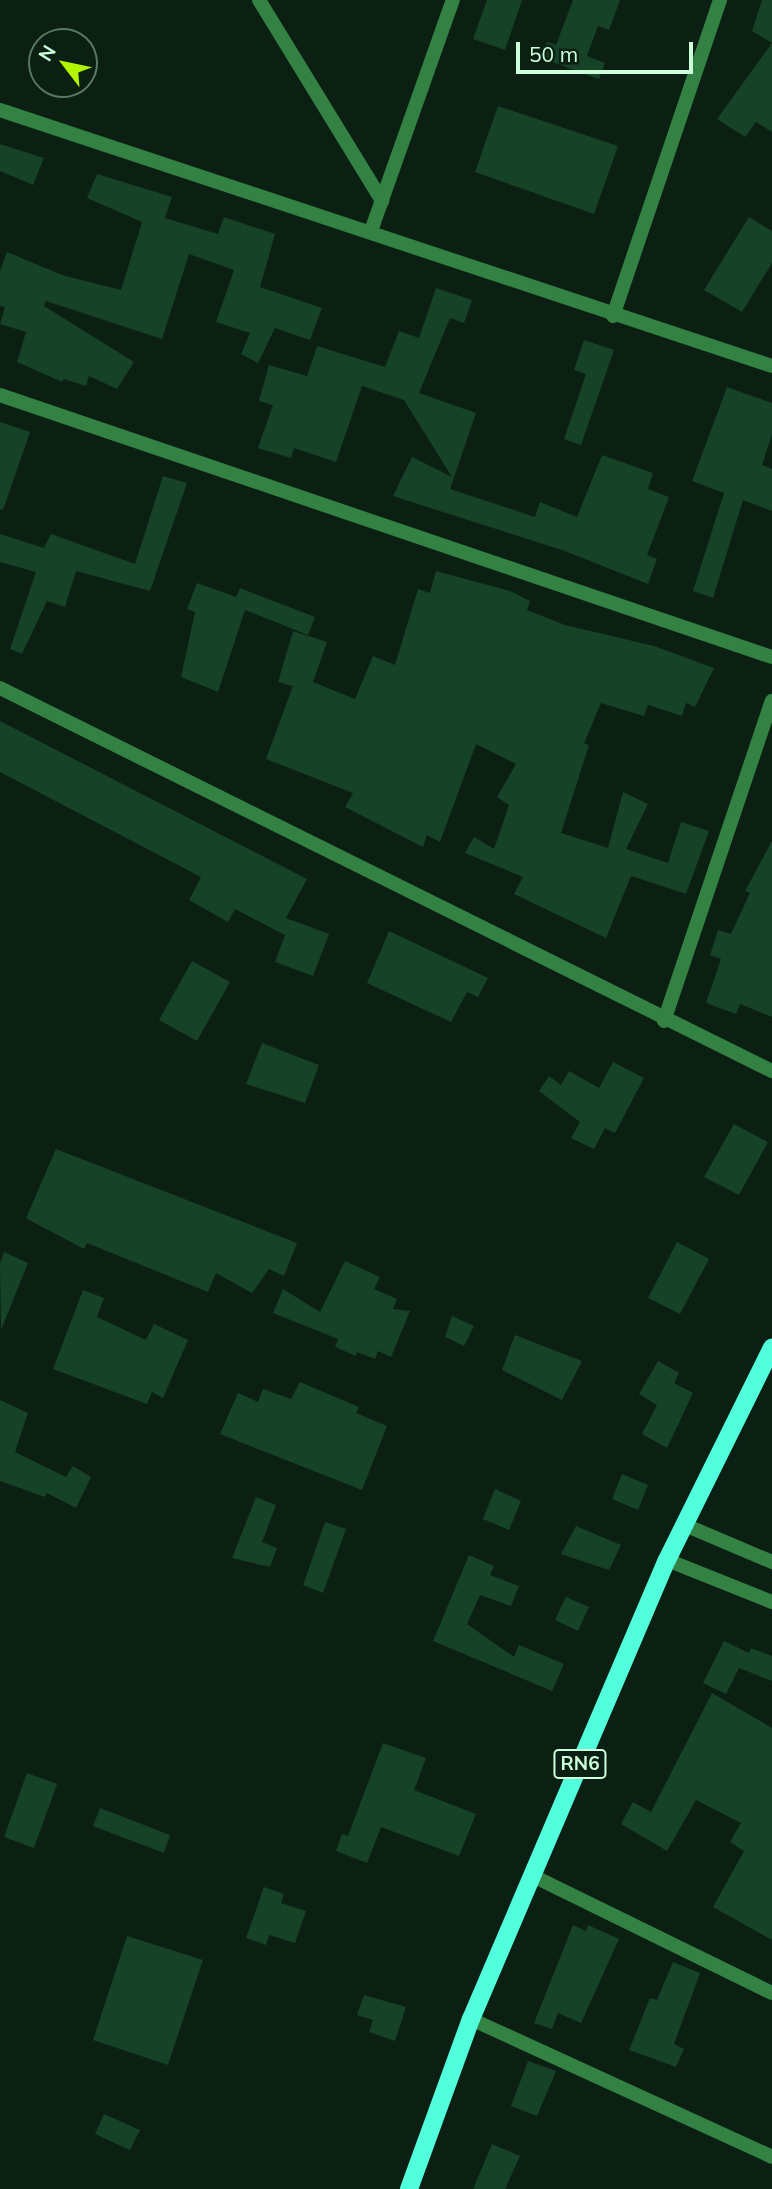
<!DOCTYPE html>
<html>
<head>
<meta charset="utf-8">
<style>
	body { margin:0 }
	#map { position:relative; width:772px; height:2189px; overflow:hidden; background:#0b2013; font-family:Mulish,sans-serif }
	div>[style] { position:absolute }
	.building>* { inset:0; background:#164227 }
	.minor>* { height:14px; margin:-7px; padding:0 7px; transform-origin:7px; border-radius:7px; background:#338244 }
	.tertiary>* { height:14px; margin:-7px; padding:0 7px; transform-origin:7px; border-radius:7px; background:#338244 }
	.primary>* { height:18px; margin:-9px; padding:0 9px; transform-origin:9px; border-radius:9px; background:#51ffdd }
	span { translate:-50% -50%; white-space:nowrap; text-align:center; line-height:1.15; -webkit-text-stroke:6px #0b2013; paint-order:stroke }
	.shield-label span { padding:2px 5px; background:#0b2013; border:2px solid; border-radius:5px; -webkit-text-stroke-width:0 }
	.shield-label { font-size:19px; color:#caffda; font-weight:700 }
	.north { position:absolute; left:28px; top:28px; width:70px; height:70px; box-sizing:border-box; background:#0b2013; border:2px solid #577963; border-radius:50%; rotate:302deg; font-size:19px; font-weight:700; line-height:28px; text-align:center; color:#caffda }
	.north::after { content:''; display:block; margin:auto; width:24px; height:32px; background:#b2f500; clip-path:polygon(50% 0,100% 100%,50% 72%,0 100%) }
	.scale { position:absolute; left:516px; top:42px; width:177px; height:32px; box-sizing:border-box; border:4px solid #caffda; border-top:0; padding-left:9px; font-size:21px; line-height:24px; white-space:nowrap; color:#caffda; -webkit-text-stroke:5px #0b2013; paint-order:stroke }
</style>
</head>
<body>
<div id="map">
	<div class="building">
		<div style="clip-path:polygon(487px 0,522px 0,505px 50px,473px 39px)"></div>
		<div style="clip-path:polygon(573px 0,620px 0,609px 30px,598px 26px,587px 56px,605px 63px,599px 79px,541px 58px,547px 42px,556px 45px)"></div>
		<div style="clip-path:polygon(762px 0,772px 0,772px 132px,756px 122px,745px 137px,717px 119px,772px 43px,752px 31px)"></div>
		<div style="clip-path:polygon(498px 106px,618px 146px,594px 214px,475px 172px)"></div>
		<div style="clip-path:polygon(0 144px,44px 158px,33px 185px,0 171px)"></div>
		<div style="clip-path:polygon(97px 174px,172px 197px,165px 218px,218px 234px,224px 217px,275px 234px,260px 287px,322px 308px,310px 340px,275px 328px,258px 363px,241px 354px,250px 333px,216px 322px,234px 270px,189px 254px,162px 339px,46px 301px,44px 306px,134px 362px,117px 389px,89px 376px,86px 386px,64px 379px,62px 382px,17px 362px,26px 332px,0 324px,5px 307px,0 306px,0 271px,7px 252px,62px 275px,121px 290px,142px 222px,87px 198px)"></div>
		<div style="clip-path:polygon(749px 217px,772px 231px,772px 263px,742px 312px,704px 290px)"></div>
		<div style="clip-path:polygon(436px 288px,472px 300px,464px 323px,450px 318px,419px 393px,476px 413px,450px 489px,535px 517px,540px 502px,577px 517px,602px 455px,653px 473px,648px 489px,669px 497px,647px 555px,657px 559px,648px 584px,565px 551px,393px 496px,412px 457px,452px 477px,404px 400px,362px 386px,336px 462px,294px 448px,291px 458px,258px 448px,273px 405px,259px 401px,269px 365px,307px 376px,317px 346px,385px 367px,399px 331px,419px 338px)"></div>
		<div style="clip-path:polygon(584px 340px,614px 350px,581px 445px,564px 439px,586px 374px,574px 370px)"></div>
		<div style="clip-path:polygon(727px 387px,772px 403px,772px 434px,762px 465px,772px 469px,772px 511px,743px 500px,713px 598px,693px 591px,724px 493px,692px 481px)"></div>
		<div style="clip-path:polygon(0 422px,30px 432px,3px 510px,0 509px)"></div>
		<div style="clip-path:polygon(163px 476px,187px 483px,150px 591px,76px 571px,65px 607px,47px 601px,22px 654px,10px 649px,36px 572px,0 562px,0 534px,44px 548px,51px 534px,135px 564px)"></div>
		<div style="clip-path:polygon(436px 571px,510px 591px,530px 601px,527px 610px,565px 625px,654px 646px,714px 668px,695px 707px,686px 703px,682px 716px,648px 705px,644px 716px,601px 703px,584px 743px,589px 745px,561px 833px,608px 848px,623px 792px,648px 804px,626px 849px,668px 863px,681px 822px,709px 831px,686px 894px,631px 876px,606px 938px,514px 894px,523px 877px,465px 853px,474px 837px,494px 849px,509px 805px,497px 797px,516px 764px,476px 744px,440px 842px,427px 835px,423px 847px,345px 807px,353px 793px,266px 759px,293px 686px,278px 682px,293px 631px,327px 642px,313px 682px,355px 699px,373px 656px,395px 665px,418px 589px,430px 593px)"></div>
		<div style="clip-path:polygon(197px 583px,236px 597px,240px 588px,315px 617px,308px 635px,245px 610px,218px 692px,181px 677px,195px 612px,187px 609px)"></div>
		<div style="clip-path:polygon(0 721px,307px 879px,286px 918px,329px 934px,313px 976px,275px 962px,285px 935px,235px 909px,228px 922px,189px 900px,201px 877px,0 772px)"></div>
		<div style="clip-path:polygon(772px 841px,772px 1017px,740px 1004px,736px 1014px,706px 1003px,721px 959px,710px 955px,718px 930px,731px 934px,750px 893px,745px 891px)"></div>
		<div style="clip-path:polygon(389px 931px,488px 978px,478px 997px,467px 992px,451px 1022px,367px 983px)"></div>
		<div style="clip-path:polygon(192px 961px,230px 982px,197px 1041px,159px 1020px)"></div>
		<div style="clip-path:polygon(262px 1043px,319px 1065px,305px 1103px,246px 1084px)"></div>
		<div style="clip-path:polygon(613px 1062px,644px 1078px,615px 1133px,605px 1128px,594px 1149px,571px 1138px,580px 1122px,539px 1091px,549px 1076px,561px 1085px,569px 1071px,599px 1088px)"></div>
		<div style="clip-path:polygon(734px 1124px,768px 1142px,739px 1195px,704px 1177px)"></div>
		<div style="clip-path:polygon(56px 1149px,297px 1243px,284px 1276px,269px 1269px,252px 1293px,216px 1273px,208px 1292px,87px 1243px,84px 1249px,35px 1223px,26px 1218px)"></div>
		<div style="clip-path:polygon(677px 1242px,709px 1259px,680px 1314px,648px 1298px)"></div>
		<div style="clip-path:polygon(4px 1252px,28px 1263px,1px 1330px,0 1263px)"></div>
		<div style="clip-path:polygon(345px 1261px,380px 1277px,374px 1289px,397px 1299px,393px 1309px,410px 1311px,391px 1357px,378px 1351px,375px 1359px,357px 1352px,356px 1356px,335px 1347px,338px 1339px,273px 1313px,283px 1289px,320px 1312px)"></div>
		<div style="clip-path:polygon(83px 1290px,104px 1298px,97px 1317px,146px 1340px,154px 1324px,188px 1340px,163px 1398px,152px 1392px,147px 1404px,53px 1369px)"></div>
		<div style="clip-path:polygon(452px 1316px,474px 1326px,464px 1346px,445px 1337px)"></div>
		<div style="clip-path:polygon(515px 1335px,582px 1361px,562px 1400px,502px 1370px)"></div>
		<div style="clip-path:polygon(658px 1361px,679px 1373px,674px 1383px,693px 1393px,667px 1448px,642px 1434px,657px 1405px,639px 1394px)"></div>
		<div style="clip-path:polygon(300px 1382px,359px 1407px,356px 1413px,387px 1426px,362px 1490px,220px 1434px,238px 1393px,258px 1402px,263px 1389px,291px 1399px)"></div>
		<div style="clip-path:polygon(0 1400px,28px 1413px,15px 1452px,66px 1477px,73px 1466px,91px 1477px,76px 1508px,47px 1493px,45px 1497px,0 1481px)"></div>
		<div style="clip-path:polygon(622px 1474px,648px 1485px,638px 1510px,612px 1499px)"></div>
		<div style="clip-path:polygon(495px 1489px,521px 1501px,509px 1530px,483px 1519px)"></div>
		<div style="clip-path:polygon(256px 1497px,276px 1505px,262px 1542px,277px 1548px,270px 1567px,232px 1558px)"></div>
		<div style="clip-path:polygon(325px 1522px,346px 1529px,323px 1593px,303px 1585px)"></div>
		<div style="clip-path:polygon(576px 1526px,621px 1545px,609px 1570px,561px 1554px)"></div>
		<div style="clip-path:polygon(469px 1555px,494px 1566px,490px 1575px,519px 1586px,511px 1606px,480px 1595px,467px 1624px,514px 1657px,519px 1645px,564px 1664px,552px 1691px,433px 1641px)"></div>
		<div style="clip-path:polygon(566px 1597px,589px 1607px,578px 1631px,555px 1620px)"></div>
		<div style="clip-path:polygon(724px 1641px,749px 1653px,751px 1648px,772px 1656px,772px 1681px,739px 1668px,726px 1694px,703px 1683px)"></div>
		<div style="clip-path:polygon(712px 1693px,772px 1728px,772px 1940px,713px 1907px,744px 1851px,730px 1842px,741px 1823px,696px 1800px,667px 1851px,621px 1824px,633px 1802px,651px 1812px)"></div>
		<div style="clip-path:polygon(383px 1743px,426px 1758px,414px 1790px,476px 1814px,459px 1856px,381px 1827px,367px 1863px,336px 1851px,342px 1834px,348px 1836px)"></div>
		<div style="clip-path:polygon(27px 1773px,57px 1784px,34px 1848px,4px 1837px)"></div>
		<div style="clip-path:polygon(100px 1808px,170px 1835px,164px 1853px,93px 1826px)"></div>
		<div style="clip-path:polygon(264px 1887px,284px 1894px,281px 1903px,306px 1911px,295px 1943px,269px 1935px,266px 1945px,246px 1938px)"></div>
		<div style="clip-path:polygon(573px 1925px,586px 1931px,588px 1925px,619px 1939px,581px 2023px,558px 2013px,552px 2029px,534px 2023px)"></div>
		<div style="clip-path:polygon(127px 1936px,203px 1960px,168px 2065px,93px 2040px)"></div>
		<div style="clip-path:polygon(673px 1962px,700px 1973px,674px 2044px,684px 2049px,676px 2067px,629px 2050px,650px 1998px,657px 2000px)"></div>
		<div style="clip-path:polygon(364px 1995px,406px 2007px,395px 2041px,369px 2032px,373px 2020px,357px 2015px)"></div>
		<div style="clip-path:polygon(528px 2061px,556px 2071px,537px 2116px,511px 2106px)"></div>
		<div style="clip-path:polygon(104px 2114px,140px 2130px,130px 2150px,95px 2134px)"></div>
		<div style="clip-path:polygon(492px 2144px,520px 2156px,505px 2189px,473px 2189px)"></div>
	</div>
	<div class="minor">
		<div style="left:259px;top:0;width:236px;rotate:58.5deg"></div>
		<div style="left:0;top:110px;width:813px;rotate:18.35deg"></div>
		<div style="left:371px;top:231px;width:245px;rotate:-70.5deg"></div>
		<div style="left:613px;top:316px;width:334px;rotate:-71.3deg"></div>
		<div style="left:0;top:395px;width:815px;rotate:18.75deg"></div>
		<div style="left:0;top:688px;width:862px;rotate:26.39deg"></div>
		<div style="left:664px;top:1021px;width:338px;rotate:-71.4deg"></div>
		<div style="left:533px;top:1876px;width:266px;rotate:26.1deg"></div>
		<div style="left:471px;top:2019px;width:331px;rotate:24.6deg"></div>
	</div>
	<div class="tertiary">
		<div style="left:685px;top:1525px;width:95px;rotate:23deg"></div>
		<div style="left:667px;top:1560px;width:113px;rotate:21.8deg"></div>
	</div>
	<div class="primary">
		<div style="left:409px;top:2189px;width:181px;rotate:-70deg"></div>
		<div style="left:471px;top:2019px;width:499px;rotate:-66.9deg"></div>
		<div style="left:667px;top:1560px;width:237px;rotate:-63.7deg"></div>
	</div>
	<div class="shield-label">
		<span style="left:580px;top:1764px">RN6</span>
	</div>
	<div class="north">N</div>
	<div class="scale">50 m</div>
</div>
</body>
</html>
